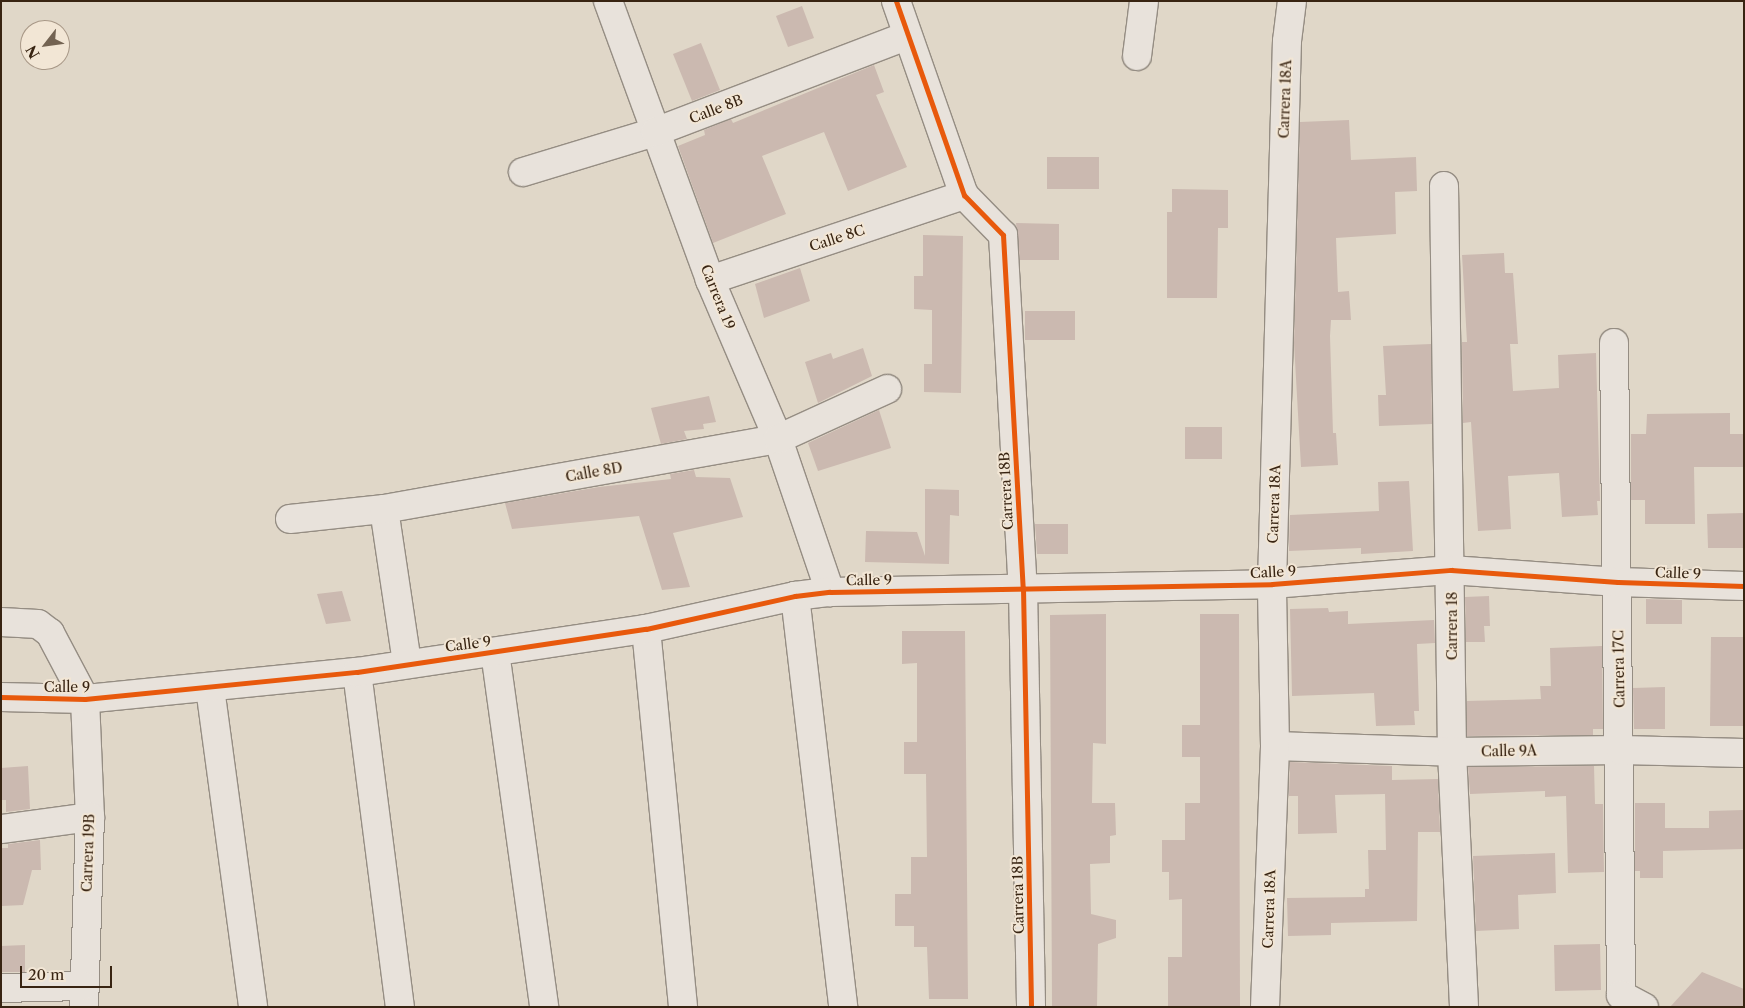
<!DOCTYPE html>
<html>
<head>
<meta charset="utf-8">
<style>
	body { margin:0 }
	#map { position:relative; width:1745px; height:1008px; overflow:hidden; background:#e0d7c8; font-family:"Libre Caslon Text",serif }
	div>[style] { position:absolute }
	.building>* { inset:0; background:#cbb9b0 }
	.roads { filter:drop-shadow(1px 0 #958d83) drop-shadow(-1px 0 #958d83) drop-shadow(0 1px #958d83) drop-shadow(0 -1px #958d83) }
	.minor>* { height:28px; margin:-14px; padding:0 14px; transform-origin:14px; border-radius:14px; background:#e8e2db }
	.cycleway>* { height:5px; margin:-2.5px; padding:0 2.5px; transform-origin:2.5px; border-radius:2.5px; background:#e8590c }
	span { translate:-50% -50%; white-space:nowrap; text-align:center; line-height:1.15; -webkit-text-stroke:4px #f2e6d5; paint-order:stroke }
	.street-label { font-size:14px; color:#382412 }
	.frame { position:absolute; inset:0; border:2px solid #382412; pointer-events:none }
	.north { position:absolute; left:20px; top:20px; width:50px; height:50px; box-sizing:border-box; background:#f2e6d5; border:1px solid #a89887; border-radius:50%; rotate:240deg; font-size:14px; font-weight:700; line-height:20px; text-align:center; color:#382412 }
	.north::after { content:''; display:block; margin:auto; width:18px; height:22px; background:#736352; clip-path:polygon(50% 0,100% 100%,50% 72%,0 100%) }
	.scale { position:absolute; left:20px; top:966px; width:92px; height:22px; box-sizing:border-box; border:2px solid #382412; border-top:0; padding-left:6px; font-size:15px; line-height:18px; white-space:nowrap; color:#382412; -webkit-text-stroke:4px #f2e6d5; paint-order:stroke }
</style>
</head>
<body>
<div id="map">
	<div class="building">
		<div style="clip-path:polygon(802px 6px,814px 38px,788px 47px,776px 16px)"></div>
		<div style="clip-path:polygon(701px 43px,720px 90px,692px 101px,673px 54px)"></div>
		<div style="clip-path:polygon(874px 65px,884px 92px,876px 95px,907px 167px,848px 191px,824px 132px,762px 156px,786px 214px,713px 243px,678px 146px,705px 135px,704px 130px,731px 119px,733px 123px)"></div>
		<div style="clip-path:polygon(1349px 120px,1351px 160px,1416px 157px,1417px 191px,1395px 192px,1396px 234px,1336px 238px,1338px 292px,1349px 291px,1351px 320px,1331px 320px,1330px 336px,1333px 433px,1336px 433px,1338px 465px,1301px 467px,1294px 343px,1300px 122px)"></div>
		<div style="clip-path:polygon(1047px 157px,1099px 157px,1099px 189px,1047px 189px)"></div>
		<div style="clip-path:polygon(1172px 189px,1228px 190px,1228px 228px,1218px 228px,1217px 298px,1167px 298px,1167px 212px,1172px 212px)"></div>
		<div style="clip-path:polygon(1016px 223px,1059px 224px,1059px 260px,1020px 260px)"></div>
		<div style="clip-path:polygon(923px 235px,963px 236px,961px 393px,924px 392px,924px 364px,932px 364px,932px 310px,914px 309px,914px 276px,923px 276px)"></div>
		<div style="clip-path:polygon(1504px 253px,1505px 273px,1513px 273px,1516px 315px,1518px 344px,1510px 344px,1513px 391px,1559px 388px,1558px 355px,1596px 353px,1600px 501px,1597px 501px,1598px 515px,1562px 517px,1559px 473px,1508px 476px,1511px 529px,1478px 531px,1471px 422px,1463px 423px,1462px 342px,1467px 342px,1462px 255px)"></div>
		<div style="clip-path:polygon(800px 268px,810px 301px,764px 318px,755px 284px)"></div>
		<div style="clip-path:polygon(1025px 311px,1075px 311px,1075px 340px,1025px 340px)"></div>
		<div style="clip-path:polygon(1431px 344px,1432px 424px,1379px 426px,1378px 395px,1386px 395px,1383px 346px)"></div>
		<div style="clip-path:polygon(863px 348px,872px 376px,818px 403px,805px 362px,831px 353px,833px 359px)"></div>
		<div style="clip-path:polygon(709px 396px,716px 422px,703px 424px,704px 429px,684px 431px,687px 439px,661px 444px,651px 408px)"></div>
		<div style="clip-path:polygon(879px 410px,891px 448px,818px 471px,808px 443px)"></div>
		<div style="clip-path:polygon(1730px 413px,1730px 434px,1744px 434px,1744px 467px,1694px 467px,1695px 524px,1645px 524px,1645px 500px,1631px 500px,1631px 434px,1646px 434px,1647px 414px)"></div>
		<div style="clip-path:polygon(1185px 427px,1222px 427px,1222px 459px,1185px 459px)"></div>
		<div style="clip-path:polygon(694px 470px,696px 477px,730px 478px,743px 517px,673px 533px,690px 587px,662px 590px,639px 516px,512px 529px,505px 503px,599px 487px,671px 479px,670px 474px)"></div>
		<div style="clip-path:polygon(1409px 481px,1413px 551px,1361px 554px,1361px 548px,1289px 551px,1290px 515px,1379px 511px,1378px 482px)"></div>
		<div style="clip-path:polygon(925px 489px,959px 490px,959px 516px,950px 515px,949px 564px,865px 562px,866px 531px,917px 532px,925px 556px)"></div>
		<div style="clip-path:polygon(1744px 513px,1744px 548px,1708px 548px,1707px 514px)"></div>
		<div style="clip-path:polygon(1035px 524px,1068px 524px,1068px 554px,1037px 554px)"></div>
		<div style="clip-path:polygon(342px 591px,351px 621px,326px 624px,317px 594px)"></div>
		<div style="clip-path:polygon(1489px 596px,1490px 626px,1484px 626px,1485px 642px,1466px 642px,1465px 597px)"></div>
		<div style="clip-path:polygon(1646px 599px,1682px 600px,1682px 624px,1646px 624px)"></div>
		<div style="clip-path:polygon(1328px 608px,1329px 612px,1348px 611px,1348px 624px,1434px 620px,1435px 643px,1417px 644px,1419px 711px,1414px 711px,1415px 725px,1376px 726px,1374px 693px,1292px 696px,1290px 609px)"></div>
		<div style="clip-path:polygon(1106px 614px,1106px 744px,1093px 743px,1092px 803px,1115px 803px,1116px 835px,1110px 836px,1110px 863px,1090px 864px,1091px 914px,1116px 920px,1116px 938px,1098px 944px,1097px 1007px,1052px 1007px,1050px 615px)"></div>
		<div style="clip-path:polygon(1200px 614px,1239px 614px,1240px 1007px,1168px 1007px,1168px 957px,1182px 957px,1182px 899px,1169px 900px,1169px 872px,1162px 872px,1162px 840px,1185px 840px,1185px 803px,1200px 803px,1200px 757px,1182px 757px,1182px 725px,1200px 725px)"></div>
		<div style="clip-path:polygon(902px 631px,965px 631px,968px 999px,929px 999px,927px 947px,914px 947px,914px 926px,895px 926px,895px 894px,911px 894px,911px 857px,927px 857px,926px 774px,904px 774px,904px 742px,917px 742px,917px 663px,902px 664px)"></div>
		<div style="clip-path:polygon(1711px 637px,1744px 637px,1744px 726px,1710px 726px)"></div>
		<div style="clip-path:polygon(1602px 646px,1603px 729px,1593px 729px,1593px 735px,1467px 736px,1467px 701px,1541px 699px,1540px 686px,1551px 686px,1550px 648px)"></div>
		<div style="clip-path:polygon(1665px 687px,1665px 729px,1634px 729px,1633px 688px)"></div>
		<div style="clip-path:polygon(1290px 762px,1392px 766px,1392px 780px,1438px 779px,1440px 832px,1418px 832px,1417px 921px,1331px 923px,1331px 935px,1288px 936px,1287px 898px,1365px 897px,1365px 889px,1369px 889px,1368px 850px,1386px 850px,1385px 794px,1335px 795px,1337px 833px,1298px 834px,1298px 796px,1289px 796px)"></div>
		<div style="clip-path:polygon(28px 766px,30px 809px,6px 812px,6px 800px,1px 800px,1px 768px)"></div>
		<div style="clip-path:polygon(1594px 766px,1595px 804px,1603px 804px,1604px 872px,1568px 873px,1566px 796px,1545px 797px,1545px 791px,1470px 794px,1468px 767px)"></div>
		<div style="clip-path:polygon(1635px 803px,1665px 803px,1665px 828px,1709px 828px,1709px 811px,1744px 810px,1744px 849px,1663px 851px,1663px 878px,1640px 878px,1640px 871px,1635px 871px)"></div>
		<div style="clip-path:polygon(40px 840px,41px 870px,32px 870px,23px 905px,2px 906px,1px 848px,8px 848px,8px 844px)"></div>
		<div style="clip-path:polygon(1555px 853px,1556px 893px,1518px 895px,1519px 929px,1476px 931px,1473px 856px)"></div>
		<div style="clip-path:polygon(1600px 944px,1601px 990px,1555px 991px,1554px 945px)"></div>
		<div style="clip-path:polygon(25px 945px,25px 972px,1px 972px,1px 946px)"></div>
		<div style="clip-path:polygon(1702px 972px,1744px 989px,1744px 1007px,1670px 1007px)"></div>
	</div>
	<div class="roads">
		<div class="minor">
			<div style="left:608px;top:1px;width:297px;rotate:69.9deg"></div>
			<div style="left:710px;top:280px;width:173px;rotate:66.8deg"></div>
			<div style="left:778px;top:439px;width:162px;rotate:71.2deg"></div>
			<div style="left:896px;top:1px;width:206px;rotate:70.7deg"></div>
			<div style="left:964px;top:195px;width:56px;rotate:45.7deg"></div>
			<div style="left:1003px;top:235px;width:354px;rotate:86.8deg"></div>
			<div style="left:1023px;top:588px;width:419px;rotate:88.9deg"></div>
			<div style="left:1137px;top:56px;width:55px;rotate:-82.7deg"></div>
			<div style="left:523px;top:172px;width:138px;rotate:-16.9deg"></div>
			<div style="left:655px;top:132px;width:269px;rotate:-20.9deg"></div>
			<div style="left:1444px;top:186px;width:566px;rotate:89.19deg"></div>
			<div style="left:1452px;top:752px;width:255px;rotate:87.3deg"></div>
			<div style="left:710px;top:280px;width:268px;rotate:-18.5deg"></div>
			<div style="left:1614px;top:343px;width:652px;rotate:89.38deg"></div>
			<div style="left:1621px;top:995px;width:26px;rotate:28deg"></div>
			<div style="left:384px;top:509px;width:156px;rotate:81.5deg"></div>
			<div style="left:290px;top:519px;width:95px;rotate:-6.1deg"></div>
			<div style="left:384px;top:509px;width:400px;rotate:-10.1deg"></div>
			<div style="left:778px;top:439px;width:120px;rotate:-24.6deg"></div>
			<div style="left:795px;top:596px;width:414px;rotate:83.3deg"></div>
			<div style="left:1px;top:622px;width:37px;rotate:3deg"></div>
			<div style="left:38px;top:624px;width:15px;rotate:37deg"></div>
			<div style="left:50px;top:633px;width:75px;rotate:62.1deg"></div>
			<div style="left:85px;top:699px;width:118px;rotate:87.6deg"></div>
			<div style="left:90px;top:817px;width:190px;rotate:91.8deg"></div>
			<div style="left:646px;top:629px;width:380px;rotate:84.4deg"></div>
			<div style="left:495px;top:652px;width:358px;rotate:82.1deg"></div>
			<div style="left:357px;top:672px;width:338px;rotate:82.7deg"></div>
			<div style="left:210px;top:688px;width:322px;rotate:82.3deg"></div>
			<div style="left:1px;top:697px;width:84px;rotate:1.4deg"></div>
			<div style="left:85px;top:699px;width:273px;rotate:-5.7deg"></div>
			<div style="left:357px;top:672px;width:292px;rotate:-8.5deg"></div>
			<div style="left:646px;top:629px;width:153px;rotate:-12.5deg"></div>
			<div style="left:795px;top:596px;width:35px;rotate:-7deg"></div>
			<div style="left:830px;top:592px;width:442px;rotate:-1deg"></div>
			<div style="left:1272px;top:584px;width:180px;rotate:-4.5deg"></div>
			<div style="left:1451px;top:570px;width:167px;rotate:4.1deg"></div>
			<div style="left:1618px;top:582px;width:126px;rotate:1.8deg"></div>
			<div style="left:1275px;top:746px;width:177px;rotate:1.9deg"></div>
			<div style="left:1452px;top:752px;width:169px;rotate:-0.7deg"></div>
			<div style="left:1621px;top:750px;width:123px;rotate:1.4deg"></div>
			<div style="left:1px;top:829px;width:90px;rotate:-7.7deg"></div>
			<div style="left:1px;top:988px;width:82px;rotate:-1.4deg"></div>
			<div style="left:1265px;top:1007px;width:261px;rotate:-87.8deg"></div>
			<div style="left:1275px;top:746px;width:162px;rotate:-91.1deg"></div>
			<div style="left:1272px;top:584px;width:543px;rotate:-88.42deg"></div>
			<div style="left:1287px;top:41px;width:40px;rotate:-82.9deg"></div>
		</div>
	</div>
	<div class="cycleway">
		<div style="left:896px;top:1px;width:206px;rotate:70.7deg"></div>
		<div style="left:964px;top:195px;width:56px;rotate:45.7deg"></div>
		<div style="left:1003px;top:235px;width:354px;rotate:86.8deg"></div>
		<div style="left:1023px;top:588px;width:419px;rotate:88.9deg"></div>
		<div style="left:1px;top:697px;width:84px;rotate:1.4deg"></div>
		<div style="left:85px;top:699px;width:273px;rotate:-5.7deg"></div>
		<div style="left:357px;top:672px;width:292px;rotate:-8.5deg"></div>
		<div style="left:646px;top:629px;width:153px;rotate:-12.5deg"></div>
		<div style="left:795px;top:596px;width:35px;rotate:-7deg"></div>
		<div style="left:830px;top:592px;width:442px;rotate:-1deg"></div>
		<div style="left:1272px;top:584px;width:180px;rotate:-4.5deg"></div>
		<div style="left:1451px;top:570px;width:167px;rotate:4.1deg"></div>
		<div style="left:1618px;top:582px;width:126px;rotate:1.8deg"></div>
	</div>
	<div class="street-label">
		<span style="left:1285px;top:99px;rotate:-88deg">Carrera 18A</span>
		<span style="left:716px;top:109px;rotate:-21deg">Calle 8B</span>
		<span style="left:837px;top:238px;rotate:-18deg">Calle 8C</span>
		<span style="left:718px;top:297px;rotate:68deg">Carrera 19</span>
		<span style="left:594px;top:472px;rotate:-10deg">Calle 8D</span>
		<span style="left:1006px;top:491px;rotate:-93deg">Carrera 18B</span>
		<span style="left:1274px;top:504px;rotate:-88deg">Carrera 18A</span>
		<span style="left:1273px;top:572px;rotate:-3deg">Calle 9</span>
		<span style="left:1678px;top:573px;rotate:2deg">Calle 9</span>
		<span style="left:869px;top:580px;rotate:-1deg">Calle 9</span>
		<span style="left:1452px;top:626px;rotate:-90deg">Carrera 18</span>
		<span style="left:468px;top:644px;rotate:-7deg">Calle 9</span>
		<span style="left:1619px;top:669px;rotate:-91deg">Carrera 17C</span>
		<span style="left:67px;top:687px">Calle 9</span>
		<span style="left:1509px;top:751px;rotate:-1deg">Calle 9A</span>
		<span style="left:88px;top:853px;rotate:-88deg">Carrera 19B</span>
		<span style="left:1018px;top:895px;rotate:-91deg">Carrera 18B</span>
		<span style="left:1269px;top:909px;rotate:-88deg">Carrera 18A</span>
	</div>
	<div class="frame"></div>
	<div class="north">N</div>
	<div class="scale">20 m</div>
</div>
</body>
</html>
